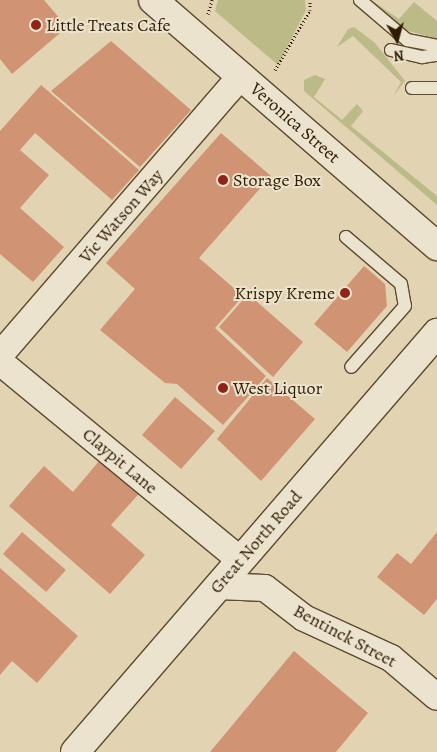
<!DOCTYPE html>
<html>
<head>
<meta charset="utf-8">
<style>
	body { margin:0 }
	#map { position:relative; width:437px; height:752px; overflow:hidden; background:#e2d4b3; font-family:Alegreya,serif }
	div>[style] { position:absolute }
	.green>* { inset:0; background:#bcba87 }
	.building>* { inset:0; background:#d09374 }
	.path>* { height:3px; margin-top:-1.5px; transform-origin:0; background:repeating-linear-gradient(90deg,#301c01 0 1px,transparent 0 3.5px) }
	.roads { filter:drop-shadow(1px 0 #5c4a2e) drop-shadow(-1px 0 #5c4a2e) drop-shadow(0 1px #5c4a2e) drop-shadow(0 -1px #5c4a2e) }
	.lane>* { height:12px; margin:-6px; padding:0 6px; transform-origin:6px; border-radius:6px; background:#ece3ce }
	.street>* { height:26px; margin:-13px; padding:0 13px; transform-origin:13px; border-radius:13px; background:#ece3ce }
	.secondary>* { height:28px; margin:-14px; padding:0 14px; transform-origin:14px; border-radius:14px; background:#ece3ce }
	.dots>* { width:14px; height:14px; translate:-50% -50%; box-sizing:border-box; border:2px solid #ece3ce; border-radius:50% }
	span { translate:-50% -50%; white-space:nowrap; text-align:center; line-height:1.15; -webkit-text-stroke:4px #ece3ce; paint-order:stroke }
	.poi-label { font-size:18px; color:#301c01 }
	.left { translate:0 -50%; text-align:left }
	.right { translate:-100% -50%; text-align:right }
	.street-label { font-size:18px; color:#301c01 }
	.north { position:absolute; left:372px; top:15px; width:50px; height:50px; -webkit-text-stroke:4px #ece3ce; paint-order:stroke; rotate:173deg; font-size:14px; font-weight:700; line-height:20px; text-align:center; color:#301c01 }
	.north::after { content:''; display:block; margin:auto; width:18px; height:22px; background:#301c01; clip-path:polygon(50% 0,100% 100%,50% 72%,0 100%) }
</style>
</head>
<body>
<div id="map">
	<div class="green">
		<div style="clip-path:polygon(218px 0,305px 0,306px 10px,278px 65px,215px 11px)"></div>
		<div style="clip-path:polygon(371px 0,399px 19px,414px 2px,437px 21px,437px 39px,405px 30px)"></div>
		<div style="clip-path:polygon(354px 27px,375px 43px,405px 81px,394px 95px,401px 82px,353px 36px,337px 47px,348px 29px)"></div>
		<div style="clip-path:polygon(315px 75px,325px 79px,314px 97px,342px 120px,357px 104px,363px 111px,351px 126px,437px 196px,437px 205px,304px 91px,304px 80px)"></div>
	</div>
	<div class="building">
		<div style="clip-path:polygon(0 0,44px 0,67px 27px,12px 74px,0 59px)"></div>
		<div style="clip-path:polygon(111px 41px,191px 110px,140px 167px,51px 91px)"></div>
		<div style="clip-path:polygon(41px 85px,139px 170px,112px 200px,35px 133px,20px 150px,49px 175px,20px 208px,64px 247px,33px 282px,0 254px,0 131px)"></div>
		<div style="clip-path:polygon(221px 133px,271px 176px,199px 258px,243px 296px,215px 328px,266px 376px,223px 425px,177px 384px,165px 383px,100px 330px,135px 289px,106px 263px)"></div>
		<div style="clip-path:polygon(364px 266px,385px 284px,387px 306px,347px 352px,314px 324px)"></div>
		<div style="clip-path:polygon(248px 294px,303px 342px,273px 377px,219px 327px)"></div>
		<div style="clip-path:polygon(267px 378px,315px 419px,261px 481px,217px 439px)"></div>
		<div style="clip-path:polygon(175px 397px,215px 431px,181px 469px,142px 435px)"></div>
		<div style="clip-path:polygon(105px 454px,144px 488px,111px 525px,145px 555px,110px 594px,9px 506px,44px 466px,73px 492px)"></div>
		<div style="clip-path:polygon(22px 532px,66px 570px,46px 592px,3px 554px)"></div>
		<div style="clip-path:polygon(437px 532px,437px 599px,424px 615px,377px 577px,397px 553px,411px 564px)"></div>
		<div style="clip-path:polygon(0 568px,78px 636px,37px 683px,12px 661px,0 675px)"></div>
		<div style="clip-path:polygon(294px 651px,368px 713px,336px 752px,210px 752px)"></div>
	</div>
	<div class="path">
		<div style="left:208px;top:14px;width:15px;rotate:-74deg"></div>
		<div style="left:275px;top:70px;width:69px;rotate:-59.7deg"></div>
		<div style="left:310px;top:10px;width:10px;rotate:-90deg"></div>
	</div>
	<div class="roads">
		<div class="lane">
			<div style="left:360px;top:0;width:62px;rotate:40.4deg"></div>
			<div style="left:407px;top:40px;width:31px;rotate:11deg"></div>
			<div style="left:391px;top:50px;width:32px;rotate:13deg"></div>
			<div style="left:422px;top:57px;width:15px;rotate:-8deg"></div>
			<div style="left:412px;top:88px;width:25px"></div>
			<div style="left:346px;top:237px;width:72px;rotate:40.5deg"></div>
			<div style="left:401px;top:284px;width:22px;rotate:80deg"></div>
			<div style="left:405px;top:306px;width:81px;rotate:131.5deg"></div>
		</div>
		<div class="street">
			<div style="left:0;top:355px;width:369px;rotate:-49.2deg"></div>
			<div style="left:0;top:362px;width:311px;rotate:39.5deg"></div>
			<div style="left:218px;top:586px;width:47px;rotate:2.4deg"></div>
			<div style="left:265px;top:588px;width:49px;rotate:37.6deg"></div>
			<div style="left:304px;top:618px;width:96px;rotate:24.7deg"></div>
			<div style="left:391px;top:658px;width:60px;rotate:40.3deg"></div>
		</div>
		<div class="secondary">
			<div style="left:153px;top:0;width:376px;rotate:40.9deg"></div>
			<div style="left:75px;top:752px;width:554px;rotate:-49.17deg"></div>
		</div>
	</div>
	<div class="dots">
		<div style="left:36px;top:25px;background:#8f2418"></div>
		<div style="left:223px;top:180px;background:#8f2418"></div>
		<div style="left:345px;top:293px;background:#8f2418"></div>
		<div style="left:223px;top:388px;background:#8f2418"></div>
	</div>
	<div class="poi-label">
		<span class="left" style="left:46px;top:25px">Little Treats Cafe</span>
		<span class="left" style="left:233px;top:180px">Storage Box</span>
		<span class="right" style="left:335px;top:293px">Krispy Kreme</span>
		<span class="left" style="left:233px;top:388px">West Liquor</span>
	</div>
	<div class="street-label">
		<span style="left:295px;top:123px;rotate:41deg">Veronica Street</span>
		<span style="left:121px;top:216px;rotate:-49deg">Vic Watson Way</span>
		<span style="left:120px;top:461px;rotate:40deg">Claypit Lane</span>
		<span style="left:256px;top:542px;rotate:-49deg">Great North Road</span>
		<span style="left:345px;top:636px;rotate:28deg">Bentinck Street</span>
	</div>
	<div class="north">N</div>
</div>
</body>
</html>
